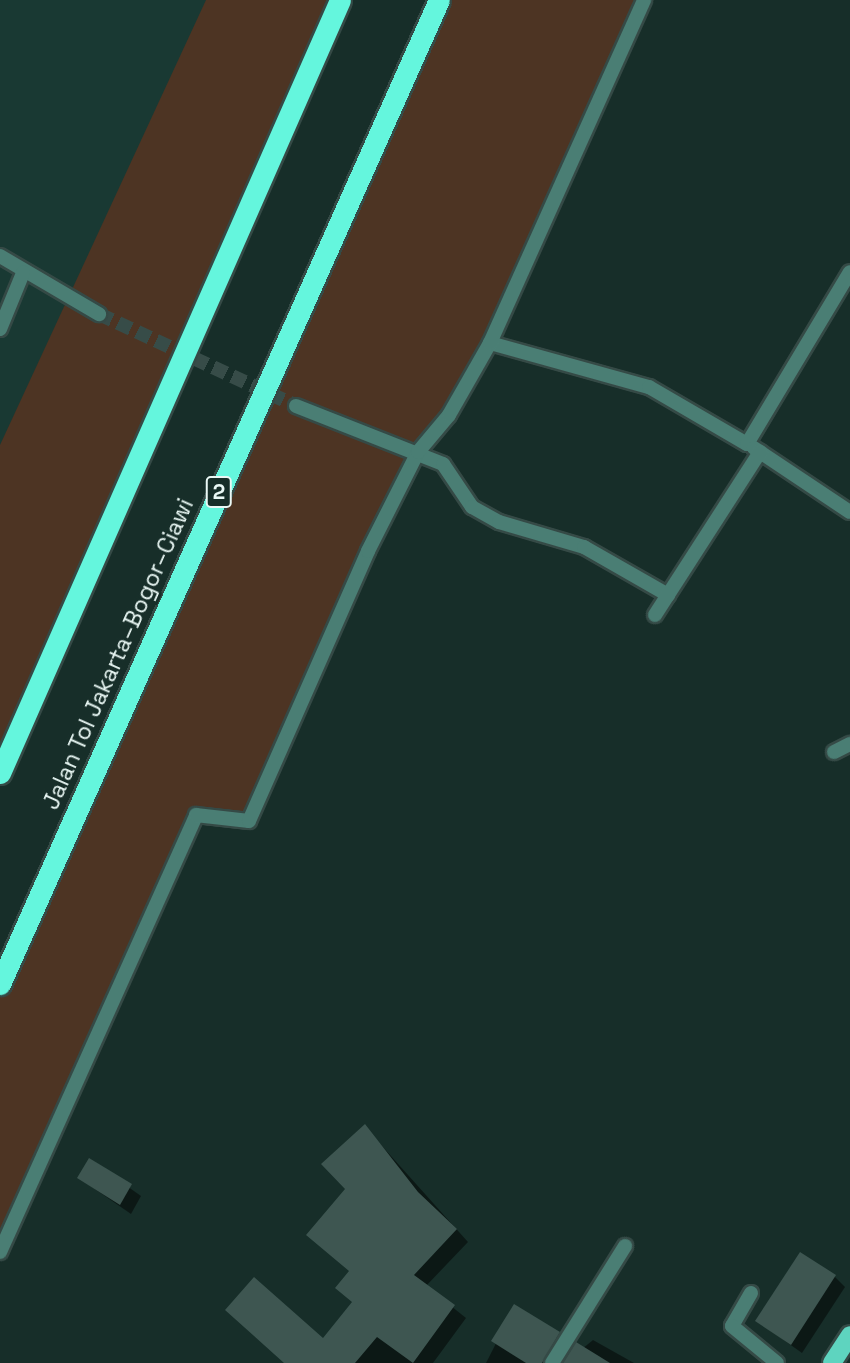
<!DOCTYPE html>
<html>
<head>
<meta charset="utf-8">
<style>
	body { margin:0 }
	#map { position:relative; width:850px; height:1363px; overflow:hidden; background:#172e29; font-family:"Space Grotesk",sans-serif }
	div>[style] { position:absolute }
	.built>* { inset:0; background:#193933 }
	.green>* { inset:0; background:#4d3423 }
	.shadow>* { inset:0; background:#0007 }
	.building>* { inset:0; background:#3e5651 }
	.street-tunnel>* { height:14px; margin-top:-7px; transform-origin:0; background:repeating-linear-gradient(90deg,#374c48 0 14px,transparent 0 21px) }
	.roads { filter:drop-shadow(2px 0 #354a46) drop-shadow(-2px 0 #354a46) drop-shadow(0 2px #354a46) drop-shadow(0 -2px #354a46) }
	.street>* { height:14px; margin:-7px; padding:0 7px; transform-origin:7px; border-radius:7px; background:#4a7e74 }
	.primary>* { height:18px; margin:-9px; padding:0 9px; transform-origin:9px; border-radius:9px; background:#5ed4bf }
	.highway>* { height:21px; margin:-10.5px; padding:0 10.5px; transform-origin:10.5px; border-radius:10.5px; background:#64f6dd }
	span { translate:-50% -50%; white-space:nowrap; text-align:center; line-height:1.15; -webkit-text-stroke:6px #172e29; paint-order:stroke }
	.shield-label span { padding:2px 5px; background:#172e29; border:2px solid; border-radius:5px; -webkit-text-stroke-width:0 }
	.shield-label { font-size:21px; color:#eaf8f5; font-weight:700 }
	.street-label { font-size:23px; color:#eaf8f5 }
</style>
</head>
<body>
<div id="map">
	<div class="built">
		<div style="clip-path:polygon(0 0,207px 0,0 446px)"></div>
	</div>
	<div class="green">
		<div style="clip-path:polygon(206px 0,340px 0,0 773px,0 445px)"></div>
		<div style="clip-path:polygon(439px 0,647px 0,490px 343px,418px 452px,249px 821px,196px 815px,0 1255px,0 984px)"></div>
	</div>
	<div class="shadow">
		<div style="clip-path:polygon(365px 1127px,468px 1242px,426px 1286px,466px 1318px,433px 1363px,285px 1363px,323px 1340px,354px 1303px,348px 1189px)"></div>
		<div style="clip-path:polygon(90px 1160px,141px 1196px,131px 1214px,79px 1178px)"></div>
		<div style="clip-path:polygon(835px 1277px,845px 1287px,802px 1353px,757px 1321px)"></div>
		<div style="clip-path:polygon(515px 1306px,571px 1345px,559px 1363px,486px 1363px)"></div>
		<div style="clip-path:polygon(593px 1340px,634px 1363px,565px 1363px)"></div>
	</div>
	<div class="building">
		<div style="clip-path:polygon(365px 1124px,418px 1192px,457px 1229px,414px 1275px,455px 1305px,413px 1363px,377px 1337px,355px 1363px,284px 1363px,225px 1310px,254px 1277px,323px 1338px,352px 1302px,335px 1288px,349px 1271px,306px 1235px,345px 1189px,321px 1164px)"></div>
		<div style="clip-path:polygon(89px 1158px,132px 1184px,120px 1205px,77px 1178px)"></div>
		<div style="clip-path:polygon(800px 1252px,836px 1275px,791px 1345px,755px 1321px)"></div>
		<div style="clip-path:polygon(514px 1304px,560px 1332px,542px 1363px,526px 1363px,491px 1341px)"></div>
		<div style="clip-path:polygon(576px 1342px,610px 1363px,563px 1363px)"></div>
	</div>
	<div class="street-tunnel">
		<div style="left:99px;top:314px;width:217px;rotate:25deg"></div>
	</div>
	<div class="roads">
		<div class="street">
			<div style="left:0;top:256px;width:115px;rotate:30.4deg"></div>
			<div style="left:0;top:329px;width:61px;rotate:-67.7deg"></div>
			<div style="left:490px;top:343px;width:165px;rotate:15.5deg"></div>
			<div style="left:649px;top:387px;width:113px;rotate:30.2deg"></div>
			<div style="left:747px;top:444px;width:200px;rotate:-59.1deg"></div>
			<div style="left:296px;top:406px;width:158px;rotate:21.5deg"></div>
			<div style="left:443px;top:464px;width:52px;rotate:56deg"></div>
			<div style="left:472px;top:507px;width:31px;rotate:29deg"></div>
			<div style="left:499px;top:522px;width:89px;rotate:16.4deg"></div>
			<div style="left:584px;top:547px;width:97px;rotate:29.7deg"></div>
			<div style="left:754px;top:448px;width:115px;rotate:33.7deg"></div>
			<div style="left:655px;top:615px;width:194px;rotate:-57.2deg"></div>
			<div style="left:834px;top:752px;width:18px;rotate:-27deg"></div>
			<div style="left:0;top:1252px;width:479px;rotate:-65.8deg"></div>
			<div style="left:196px;top:815px;width:53px;rotate:6.5deg"></div>
			<div style="left:249px;top:821px;width:295px;rotate:-66.2deg"></div>
			<div style="left:368px;top:551px;width:111px;rotate:-63.2deg"></div>
			<div style="left:418px;top:452px;width:48px;rotate:-50deg"></div>
			<div style="left:449px;top:415px;width:83px;rotate:-60.3deg"></div>
			<div style="left:490px;top:343px;width:376px;rotate:-65.8deg"></div>
			<div style="left:751px;top:1293px;width:38px;rotate:120deg"></div>
			<div style="left:732px;top:1326px;width:58px;rotate:39.4deg"></div>
			<div style="left:552px;top:1363px;width:138px;rotate:-58deg"></div>
		</div>
		<div class="primary">
			<div style="left:832px;top:1363px;width:33px;rotate:-57deg"></div>
		</div>
		<div class="highway">
			<div style="left:0;top:773px;width:844px;rotate:-66.26deg"></div>
			<div style="left:0;top:984px;width:1077px;rotate:-65.96deg"></div>
		</div>
	</div>
	<div class="shield-label">
		<span style="left:219px;top:492px">2</span>
	</div>
	<div class="street-label">
		<span style="left:118px;top:654px;rotate:-66deg">Jalan Tol Jakarta–Bogor–Ciawi</span>
	</div>
</div>
</body>
</html>
